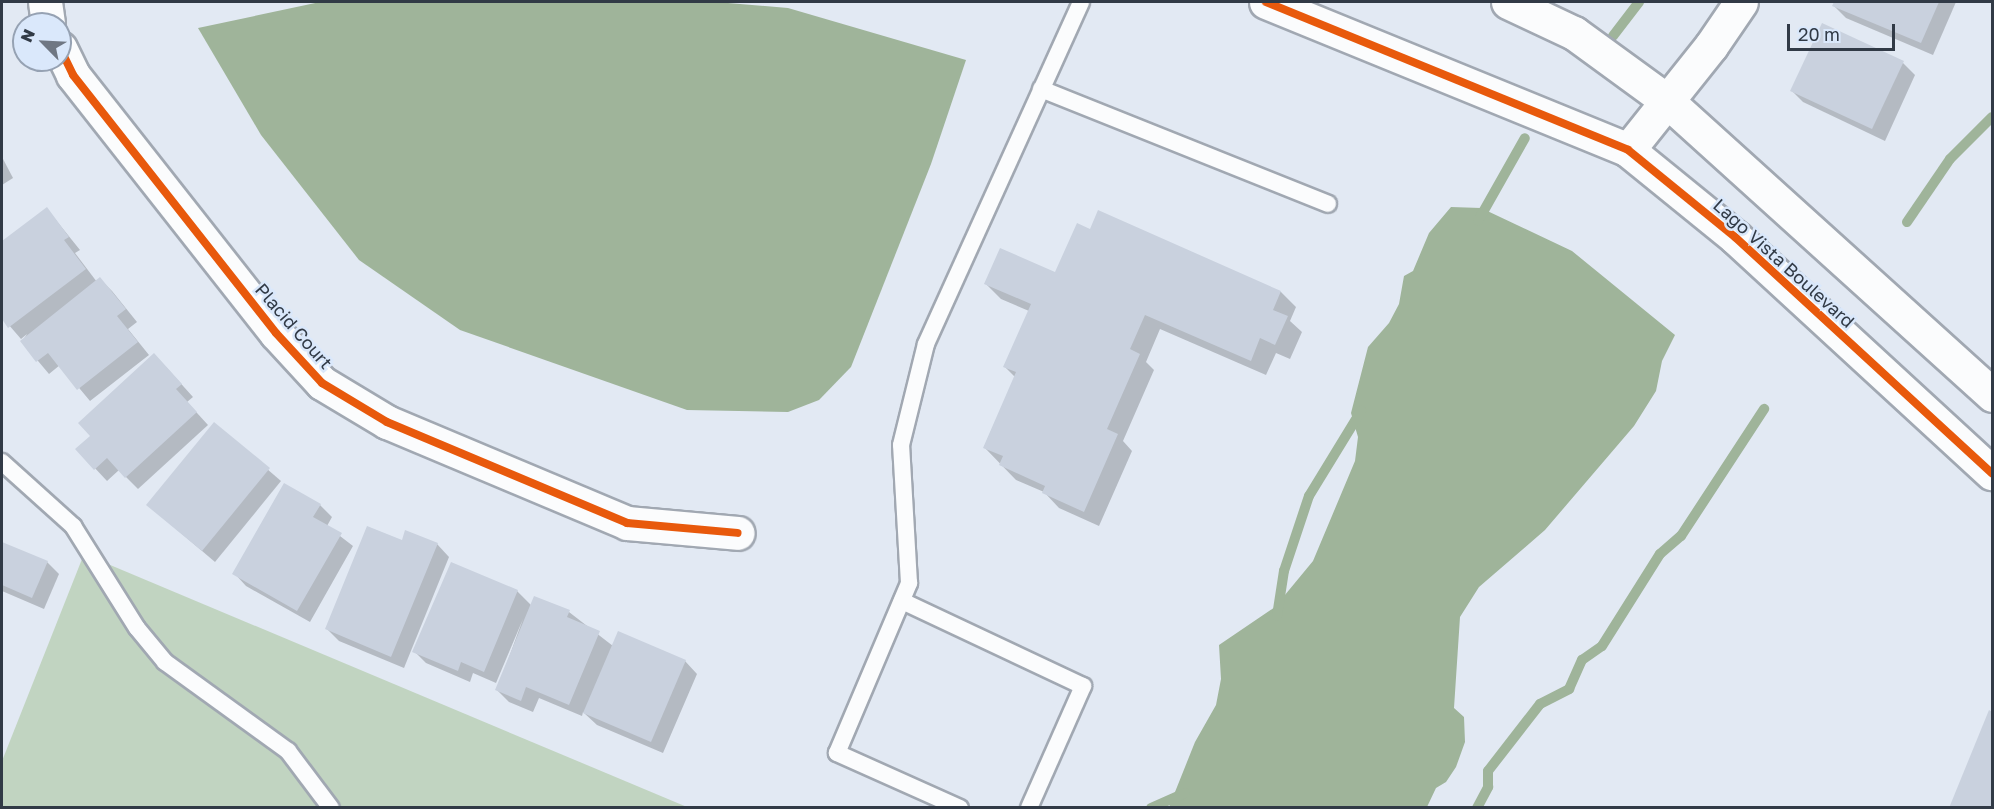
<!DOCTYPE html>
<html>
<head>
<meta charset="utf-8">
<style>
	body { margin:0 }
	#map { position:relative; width:1994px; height:809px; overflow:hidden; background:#e2e9f3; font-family:"Golos Text",sans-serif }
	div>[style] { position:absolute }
	.forest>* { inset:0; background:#c1d4c1 }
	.water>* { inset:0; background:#9fb49a }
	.shadow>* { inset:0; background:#0003 }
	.stream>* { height:10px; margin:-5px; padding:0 5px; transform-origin:5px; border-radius:5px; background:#9fb49a }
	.building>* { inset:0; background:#c9d1de }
	.roads { filter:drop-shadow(2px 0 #a1a8b2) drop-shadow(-2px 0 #a1a8b2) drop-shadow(0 2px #a1a8b2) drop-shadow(0 -2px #a1a8b2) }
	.service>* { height:16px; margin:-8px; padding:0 8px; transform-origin:8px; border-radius:8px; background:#fbfcfd }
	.minor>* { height:33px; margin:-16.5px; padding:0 16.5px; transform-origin:16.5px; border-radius:16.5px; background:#fbfcfd }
	.cycleway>* { height:8px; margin:-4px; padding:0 4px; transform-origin:4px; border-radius:4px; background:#e8590c }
	span { translate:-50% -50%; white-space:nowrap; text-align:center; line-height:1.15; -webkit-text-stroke:5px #dae8fb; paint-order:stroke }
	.street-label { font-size:18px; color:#313a46 }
	.frame { position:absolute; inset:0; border:3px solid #313a46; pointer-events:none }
	.north { position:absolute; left:12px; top:12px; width:60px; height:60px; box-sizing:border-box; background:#dae8fb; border:2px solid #96a2b3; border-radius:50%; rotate:294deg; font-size:16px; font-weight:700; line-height:24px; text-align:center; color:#313a46 }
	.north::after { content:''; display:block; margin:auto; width:21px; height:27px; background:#6f7783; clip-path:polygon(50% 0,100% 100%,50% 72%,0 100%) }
	.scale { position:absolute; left:1787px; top:24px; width:108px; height:27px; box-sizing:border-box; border:3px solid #313a46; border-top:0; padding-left:8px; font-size:18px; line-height:21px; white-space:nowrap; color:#313a46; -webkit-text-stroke:4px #dae8fb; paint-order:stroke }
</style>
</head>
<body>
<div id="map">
	<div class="forest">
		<div style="clip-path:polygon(84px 554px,687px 807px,2px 807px,2px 761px)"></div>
	</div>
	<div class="water">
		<div style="clip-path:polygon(320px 2px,716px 2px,788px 8px,966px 60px,931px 164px,851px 367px,819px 400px,788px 412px,687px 410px,460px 330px,359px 260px,261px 135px,198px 28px)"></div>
		<div style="clip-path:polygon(1451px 207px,1481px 208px,1572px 251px,1675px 335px,1662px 361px,1656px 391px,1634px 426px,1545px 530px,1479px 587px,1460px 617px,1454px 708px,1464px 717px,1465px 742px,1456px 767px,1446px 782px,1436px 788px,1427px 807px,1169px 807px,1195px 742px,1216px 705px,1221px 679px,1219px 645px,1275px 607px,1313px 561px,1355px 461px,1358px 437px,1351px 413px,1368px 347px,1389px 323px,1399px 304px,1404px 276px,1413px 271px,1429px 233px)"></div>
	</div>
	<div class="shadow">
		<div style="clip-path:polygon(1836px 2px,1956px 2px,1933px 55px,1846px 18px,1834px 6px)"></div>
		<div style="clip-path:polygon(1903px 63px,1915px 75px,1885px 141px,1803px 102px,1791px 90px)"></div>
		<div style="clip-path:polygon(2px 157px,13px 178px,2px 185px)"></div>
		<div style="clip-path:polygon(47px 209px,80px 250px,75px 253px,97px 282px,100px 279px,112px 291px,137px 322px,128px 329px,149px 355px,90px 401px,60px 365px,49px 374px,22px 342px,27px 334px,21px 339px,2px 317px,2px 243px)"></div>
		<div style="clip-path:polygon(1099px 212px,1281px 292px,1296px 307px,1290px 321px,1302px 332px,1290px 359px,1276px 353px,1266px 375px,1160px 329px,1146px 362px,1154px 370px,1123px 441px,1132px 451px,1099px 526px,1059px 508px,1044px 492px,1016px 480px,984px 447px,1015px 377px,1005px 367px,1029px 311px,1001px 299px,986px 284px,1056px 274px,1091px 231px)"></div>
		<div style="clip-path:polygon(166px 367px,193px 397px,187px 402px,208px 425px,138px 489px,119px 470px,107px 481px,77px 449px)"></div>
		<div style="clip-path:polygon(215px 424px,281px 481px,215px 562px,148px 505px)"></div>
		<div style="clip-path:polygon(320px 505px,332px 517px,327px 526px,353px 546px,310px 622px,246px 586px,234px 573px)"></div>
		<div style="clip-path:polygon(2px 543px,47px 562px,59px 574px,44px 609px,2px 591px)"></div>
		<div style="clip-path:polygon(437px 544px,449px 557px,404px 668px,339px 641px,326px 628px)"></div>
		<div style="clip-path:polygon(517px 591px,532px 606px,569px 612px,613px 646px,685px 661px,697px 674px,663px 753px,597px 725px,583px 712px,582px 716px,539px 698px,533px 712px,509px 702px,497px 690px,523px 619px,496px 683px,473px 673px,470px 682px,426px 663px,414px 651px)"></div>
		<div style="clip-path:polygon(1990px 712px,1992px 808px,1951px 808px)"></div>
	</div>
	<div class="stream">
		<div style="left:1613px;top:36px;width:43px;rotate:-52.6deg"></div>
		<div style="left:1478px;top:221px;width:95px;rotate:-60.5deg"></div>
		<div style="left:1907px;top:222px;width:76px;rotate:-55.7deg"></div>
		<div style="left:1950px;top:159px;width:59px;rotate:-45deg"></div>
		<div style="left:1277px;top:616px;width:46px;rotate:-81.2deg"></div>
		<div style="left:1284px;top:571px;width:79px;rotate:-71.6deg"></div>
		<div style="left:1309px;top:496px;width:100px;rotate:-58.5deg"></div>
		<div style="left:1151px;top:808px;width:37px;rotate:-24deg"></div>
		<div style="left:1477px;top:808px;width:24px;rotate:-62deg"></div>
		<div style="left:1488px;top:787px;width:16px;rotate:-90deg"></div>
		<div style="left:1488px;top:771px;width:85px;rotate:-52.2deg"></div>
		<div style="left:1540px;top:704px;width:33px;rotate:-27deg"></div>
		<div style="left:1569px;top:689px;width:32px;rotate:-66deg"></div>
		<div style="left:1582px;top:660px;width:24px;rotate:-35deg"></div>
		<div style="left:1602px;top:646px;width:109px;rotate:-57.8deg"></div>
		<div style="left:1660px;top:554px;width:28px;rotate:-41deg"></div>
		<div style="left:1681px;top:536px;width:152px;rotate:-56.8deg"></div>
	</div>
	<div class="building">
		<div style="clip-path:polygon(1834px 2px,1939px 2px,1921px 43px,1832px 6px)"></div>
		<div style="clip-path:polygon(1822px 23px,1904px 61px,1872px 129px,1790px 91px)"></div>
		<div style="clip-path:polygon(47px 207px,69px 237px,64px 240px,86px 269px,8px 328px,2px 319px,2px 241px)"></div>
		<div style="clip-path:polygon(1098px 210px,1281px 291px,1273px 310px,1288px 316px,1275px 345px,1260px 338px,1251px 361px,1145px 315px,1130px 349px,1140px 354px,1107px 429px,1118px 434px,1084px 512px,1042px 493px,1045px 486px,999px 465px,1003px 456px,983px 448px,1016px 372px,1003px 367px,1031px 304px,984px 284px,1000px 248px,1055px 272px,1077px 223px,1090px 229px)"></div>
		<div style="clip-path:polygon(100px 277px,126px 309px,117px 316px,138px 342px,77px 390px,48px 353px,36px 362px,20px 341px)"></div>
		<div style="clip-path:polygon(154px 353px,182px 384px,176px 389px,197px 412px,125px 478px,107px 458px,94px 470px,75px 449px,90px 436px,78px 423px)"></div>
		<div style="clip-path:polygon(214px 422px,270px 468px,202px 551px,146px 505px)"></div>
		<div style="clip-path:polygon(284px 483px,321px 504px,313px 517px,342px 533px,297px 611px,232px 574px)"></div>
		<div style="clip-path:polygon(367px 526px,402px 540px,405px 530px,438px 543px,391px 657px,325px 629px)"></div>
		<div style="clip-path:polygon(2px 542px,48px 561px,32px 598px,2px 585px)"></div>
		<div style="clip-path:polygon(451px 562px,518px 590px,484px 672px,461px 662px,458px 671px,412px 652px)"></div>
		<div style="clip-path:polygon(534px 596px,570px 610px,567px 617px,600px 631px,569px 705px,526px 687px,521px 701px,495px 690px)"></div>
		<div style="clip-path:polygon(618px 631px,686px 660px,651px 742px,583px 713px)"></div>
		<div style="clip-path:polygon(1989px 710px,1992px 712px,1992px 808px,1949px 808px)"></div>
	</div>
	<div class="roads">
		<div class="service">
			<div style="left:1041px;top:89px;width:309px;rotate:21.8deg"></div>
			<div style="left:2px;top:462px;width:96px;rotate:42deg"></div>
			<div style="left:73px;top:526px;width:120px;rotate:57.9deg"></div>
			<div style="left:137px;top:628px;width:44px;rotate:50.5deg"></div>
			<div style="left:165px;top:662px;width:152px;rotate:35.9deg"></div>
			<div style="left:288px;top:751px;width:71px;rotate:53deg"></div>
			<div style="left:902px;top:601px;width:200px;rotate:25.2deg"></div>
			<div style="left:1083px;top:686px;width:133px;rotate:113.9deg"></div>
			<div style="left:960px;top:808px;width:135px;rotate:-155.9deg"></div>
			<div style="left:837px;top:753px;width:185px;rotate:-67deg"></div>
			<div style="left:909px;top:583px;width:138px;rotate:-93.3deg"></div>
			<div style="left:901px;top:445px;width:104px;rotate:-76.1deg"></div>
			<div style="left:926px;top:344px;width:375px;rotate:-65.6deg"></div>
		</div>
		<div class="minor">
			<div style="left:45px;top:2px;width:22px;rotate:82deg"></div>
			<div style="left:1266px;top:2px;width:391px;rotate:22.2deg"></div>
			<div style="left:1628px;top:150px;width:138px;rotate:39.1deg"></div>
			<div style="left:1735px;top:237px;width:349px;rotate:42.6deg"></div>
			<div style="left:1508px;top:2px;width:73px;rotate:25.2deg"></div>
			<div style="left:1574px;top:33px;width:114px;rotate:36.1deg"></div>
			<div style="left:1666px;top:100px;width:440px;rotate:42.1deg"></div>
			<div style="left:60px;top:48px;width:30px;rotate:64deg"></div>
			<div style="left:73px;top:75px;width:328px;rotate:51.8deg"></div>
			<div style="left:276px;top:333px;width:68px;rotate:47.4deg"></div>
			<div style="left:322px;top:383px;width:76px;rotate:31deg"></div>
			<div style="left:387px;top:422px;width:260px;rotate:22.8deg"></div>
			<div style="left:627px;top:523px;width:111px;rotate:5.1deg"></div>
			<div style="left:1628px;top:150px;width:133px;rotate:-51.4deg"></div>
			<div style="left:1711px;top:46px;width:53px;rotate:-55.7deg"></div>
		</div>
	</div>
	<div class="cycleway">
		<div style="left:1266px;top:2px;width:391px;rotate:22.2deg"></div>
		<div style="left:1628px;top:150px;width:138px;rotate:39.1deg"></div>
		<div style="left:1735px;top:237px;width:349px;rotate:42.6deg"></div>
		<div style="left:60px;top:48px;width:30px;rotate:64deg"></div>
		<div style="left:73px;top:75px;width:328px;rotate:51.8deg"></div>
		<div style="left:276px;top:333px;width:68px;rotate:47.4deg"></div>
		<div style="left:322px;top:383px;width:76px;rotate:31deg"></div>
		<div style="left:387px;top:422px;width:260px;rotate:22.8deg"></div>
		<div style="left:627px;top:523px;width:111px;rotate:5.1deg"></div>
	</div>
	<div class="street-label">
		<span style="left:1784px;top:263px;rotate:42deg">Lago Vista Boulevard</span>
		<span style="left:294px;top:326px;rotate:49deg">Placid Court</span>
	</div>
	<div class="frame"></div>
	<div class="north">N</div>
	<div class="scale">20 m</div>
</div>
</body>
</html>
